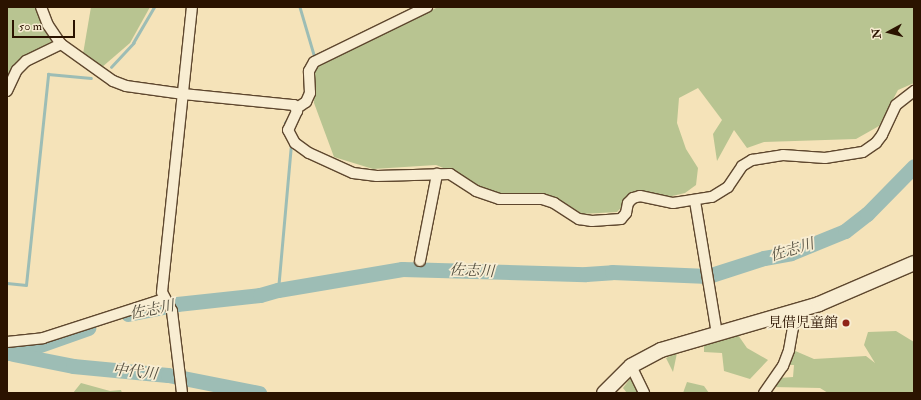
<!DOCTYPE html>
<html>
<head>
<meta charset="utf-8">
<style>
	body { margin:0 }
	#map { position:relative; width:921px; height:400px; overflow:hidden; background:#f5e3b9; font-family:"IM FELL Double Pica","Noto Serif JP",serif }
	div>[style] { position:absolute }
	.green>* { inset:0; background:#b8c491 }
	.stream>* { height:2.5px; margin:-1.25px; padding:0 1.25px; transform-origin:1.25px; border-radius:1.25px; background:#9dbdb5 }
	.river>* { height:15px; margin:-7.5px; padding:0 7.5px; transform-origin:7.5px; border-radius:7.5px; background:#9dbdb5 }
	.roads { filter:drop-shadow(1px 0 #5e472e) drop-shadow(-1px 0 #5e472e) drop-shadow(0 1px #5e472e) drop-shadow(0 -1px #5e472e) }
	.street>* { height:10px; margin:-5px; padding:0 5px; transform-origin:5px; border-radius:5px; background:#f8edd2 }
	.secondary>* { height:14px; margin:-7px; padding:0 7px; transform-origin:7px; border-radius:7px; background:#f8edd2 }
	.dots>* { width:11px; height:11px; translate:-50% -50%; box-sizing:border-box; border:2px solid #f8edd2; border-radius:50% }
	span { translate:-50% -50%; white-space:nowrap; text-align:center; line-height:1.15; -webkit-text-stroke:3.5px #f8edd2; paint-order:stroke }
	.poi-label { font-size:14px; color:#2b1300 }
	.right { translate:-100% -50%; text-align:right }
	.water-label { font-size:15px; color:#534e3f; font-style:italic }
	.frame { position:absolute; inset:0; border:8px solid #2b1300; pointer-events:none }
	.north { position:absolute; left:869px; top:12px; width:40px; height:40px; -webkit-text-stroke:3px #f8edd2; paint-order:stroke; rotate:263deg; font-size:11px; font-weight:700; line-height:16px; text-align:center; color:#2b1300 }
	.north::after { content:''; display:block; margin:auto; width:14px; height:18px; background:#2b1300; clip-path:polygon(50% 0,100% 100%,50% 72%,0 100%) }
	.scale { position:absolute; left:12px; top:20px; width:63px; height:18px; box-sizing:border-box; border:2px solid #2b1300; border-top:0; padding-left:5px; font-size:12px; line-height:14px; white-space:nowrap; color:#2b1300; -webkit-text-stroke:3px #f8edd2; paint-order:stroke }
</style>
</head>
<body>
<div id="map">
	<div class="green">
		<div style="clip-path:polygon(7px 7px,36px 7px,54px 40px,17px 61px,7px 78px)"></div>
		<div style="clip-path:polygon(91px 7px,150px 7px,130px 43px,101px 68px,83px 54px)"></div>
		<div style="clip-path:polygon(438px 7px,914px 7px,914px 83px,898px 90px,879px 126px,856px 139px,764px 142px,747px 148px,734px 130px,717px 161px,713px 134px,722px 120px,698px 88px,679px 98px,677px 123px,686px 149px,698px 168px,696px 185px,685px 193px,668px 197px,634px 194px,617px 212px,582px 214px,557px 198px,524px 193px,493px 194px,463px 176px,436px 165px,373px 169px,334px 157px,314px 103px,315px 68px)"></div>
		<div style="clip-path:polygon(896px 331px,914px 342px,914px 393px,828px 393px,820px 388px,773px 387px,779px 378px,793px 377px,794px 365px,787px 365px,793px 350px,814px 359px,866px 356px,875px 363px,864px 345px,868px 332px)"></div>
		<div style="clip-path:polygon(738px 335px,747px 348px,768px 360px,750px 379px,724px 371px,722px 353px,704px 352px,704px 344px)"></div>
		<div style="clip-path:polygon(677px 353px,673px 372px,666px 358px)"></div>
		<div style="clip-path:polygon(632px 376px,640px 393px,627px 393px,623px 388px)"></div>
		<div style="clip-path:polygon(687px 382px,704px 386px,709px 393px,683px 393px)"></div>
		<div style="clip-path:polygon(81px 383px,110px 391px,121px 390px,122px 393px,73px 393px)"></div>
	</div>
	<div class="stream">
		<div style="left:300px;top:7px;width:53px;rotate:73.6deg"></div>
		<div style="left:111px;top:67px;width:33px;rotate:-47deg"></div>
		<div style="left:133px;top:43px;width:42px;rotate:-59.7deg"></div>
		<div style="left:287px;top:138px;width:15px;rotate:-98deg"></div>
		<div style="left:285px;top:123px;width:7px;rotate:-56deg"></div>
		<div style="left:7px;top:283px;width:19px;rotate:6deg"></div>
		<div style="left:26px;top:285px;width:212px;rotate:-84deg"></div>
		<div style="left:48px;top:74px;width:43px;rotate:5.3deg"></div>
		<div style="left:278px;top:290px;width:146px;rotate:-84.9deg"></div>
	</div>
	<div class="river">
		<div style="left:128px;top:314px;width:50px;rotate:-11.5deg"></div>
		<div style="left:177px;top:304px;width:83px;rotate:-6.2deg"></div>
		<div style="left:260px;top:295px;width:19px;rotate:-16deg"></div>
		<div style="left:278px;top:290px;width:126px;rotate:-9.6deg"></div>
		<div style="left:402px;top:269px;width:184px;rotate:1.6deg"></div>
		<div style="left:586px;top:274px;width:26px;rotate:-4deg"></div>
		<div style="left:612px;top:272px;width:96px;rotate:2.4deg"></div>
		<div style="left:708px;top:276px;width:59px;rotate:-17.8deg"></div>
		<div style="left:764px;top:258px;width:27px;rotate:-10deg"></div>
		<div style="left:791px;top:253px;width:58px;rotate:-22.2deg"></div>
		<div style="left:845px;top:231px;width:28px;rotate:-38deg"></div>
		<div style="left:867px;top:214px;width:67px;rotate:-45.6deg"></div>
		<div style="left:7px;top:353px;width:22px;rotate:-10deg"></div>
		<div style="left:29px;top:349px;width:63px;rotate:-19.6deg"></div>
		<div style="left:13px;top:354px;width:61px;rotate:11.3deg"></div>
		<div style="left:73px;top:366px;width:95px;rotate:5.4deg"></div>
		<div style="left:168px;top:375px;width:93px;rotate:11.2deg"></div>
	</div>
	<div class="roads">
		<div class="street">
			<div style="left:41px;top:7px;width:19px;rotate:69deg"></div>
			<div style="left:48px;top:25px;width:23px;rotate:56deg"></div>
			<div style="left:7px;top:91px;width:23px;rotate:-65deg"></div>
			<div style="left:17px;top:70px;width:13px;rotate:-45deg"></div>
			<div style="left:26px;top:61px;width:39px;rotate:-26deg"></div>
			<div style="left:61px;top:44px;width:64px;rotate:35.4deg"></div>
			<div style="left:113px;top:81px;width:14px;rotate:21deg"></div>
			<div style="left:126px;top:86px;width:58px;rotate:8deg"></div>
			<div style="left:183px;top:94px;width:112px;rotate:5.7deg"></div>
			<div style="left:294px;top:105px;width:7px;rotate:63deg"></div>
			<div style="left:297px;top:111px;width:21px;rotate:115deg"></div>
			<div style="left:288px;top:130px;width:15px;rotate:62deg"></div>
			<div style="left:295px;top:143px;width:17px;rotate:36deg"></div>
			<div style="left:309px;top:153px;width:48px;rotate:24.4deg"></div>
			<div style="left:353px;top:173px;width:24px;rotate:7deg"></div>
			<div style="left:377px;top:176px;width:73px;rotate:-1.6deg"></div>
			<div style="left:450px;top:174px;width:31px;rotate:33deg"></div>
			<div style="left:476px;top:191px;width:24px;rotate:19deg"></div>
			<div style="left:499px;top:199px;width:43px"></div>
			<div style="left:542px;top:199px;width:13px;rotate:18deg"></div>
			<div style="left:554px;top:203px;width:30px;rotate:33deg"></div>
			<div style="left:579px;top:219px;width:13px;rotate:9deg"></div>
			<div style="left:592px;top:221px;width:29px;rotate:-4deg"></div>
			<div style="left:621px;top:219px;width:8px;rotate:-50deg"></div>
			<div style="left:626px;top:213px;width:10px;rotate:-79deg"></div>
			<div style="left:628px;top:203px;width:7px;rotate:-45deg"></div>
			<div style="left:633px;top:198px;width:7px;rotate:-16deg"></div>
			<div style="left:640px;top:196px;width:34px;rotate:12deg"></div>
			<div style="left:673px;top:203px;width:39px;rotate:-9deg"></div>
			<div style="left:712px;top:197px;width:19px;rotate:-32deg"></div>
			<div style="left:728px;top:187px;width:25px;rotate:-56deg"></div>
			<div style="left:742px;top:166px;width:12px;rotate:-31deg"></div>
			<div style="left:752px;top:160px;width:31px;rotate:-9deg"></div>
			<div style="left:783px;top:155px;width:42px;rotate:4.1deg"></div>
			<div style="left:825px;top:158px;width:38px;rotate:-9deg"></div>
			<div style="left:863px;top:152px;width:16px;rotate:-35deg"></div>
			<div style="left:876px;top:143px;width:10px;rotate:-53deg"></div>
			<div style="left:882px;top:135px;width:33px;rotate:-65deg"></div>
			<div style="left:896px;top:105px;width:23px;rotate:-38deg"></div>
			<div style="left:297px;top:108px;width:11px;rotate:-34deg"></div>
			<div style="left:306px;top:102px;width:10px;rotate:-66deg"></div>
			<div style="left:310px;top:93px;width:22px;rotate:-93deg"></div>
			<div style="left:309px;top:71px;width:10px;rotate:-61deg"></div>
			<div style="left:314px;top:62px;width:126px;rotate:-26deg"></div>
			<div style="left:695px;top:201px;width:135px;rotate:80.6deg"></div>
			<div style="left:420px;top:261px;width:89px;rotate:-78.9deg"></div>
			<div style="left:7px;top:342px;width:36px;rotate:-6deg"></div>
			<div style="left:43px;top:338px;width:127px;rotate:-17.9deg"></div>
			<div style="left:631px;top:366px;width:30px;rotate:64deg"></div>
			<div style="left:182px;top:393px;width:83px;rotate:-97deg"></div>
			<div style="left:172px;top:311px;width:21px;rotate:-118deg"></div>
			<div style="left:162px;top:292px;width:287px;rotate:-84deg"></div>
			<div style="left:764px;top:393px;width:33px;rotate:-55deg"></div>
			<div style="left:783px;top:366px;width:17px;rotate:-69deg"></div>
			<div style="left:789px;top:350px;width:22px;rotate:-80deg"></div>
			<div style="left:793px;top:328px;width:15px;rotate:-90deg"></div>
		</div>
		<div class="secondary">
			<div style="left:604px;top:393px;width:38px;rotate:-45deg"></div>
			<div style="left:631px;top:366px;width:34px;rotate:-28deg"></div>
			<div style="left:661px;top:350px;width:165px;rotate:-16.2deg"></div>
			<div style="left:819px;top:304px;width:103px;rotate:-23.3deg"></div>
		</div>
	</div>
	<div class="dots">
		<div style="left:846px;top:323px;background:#8f2418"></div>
	</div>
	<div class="poi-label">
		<span class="right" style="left:838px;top:323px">見借児童館</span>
	</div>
	<div class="water-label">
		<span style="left:792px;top:250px;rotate:-17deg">佐志川</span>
		<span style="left:472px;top:271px;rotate:2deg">佐志川</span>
		<span style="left:152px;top:310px;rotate:-11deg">佐志川</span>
		<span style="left:135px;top:372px;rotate:6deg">中代川</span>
	</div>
	<div class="frame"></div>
	<div class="north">N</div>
	<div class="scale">50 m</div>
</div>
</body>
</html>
